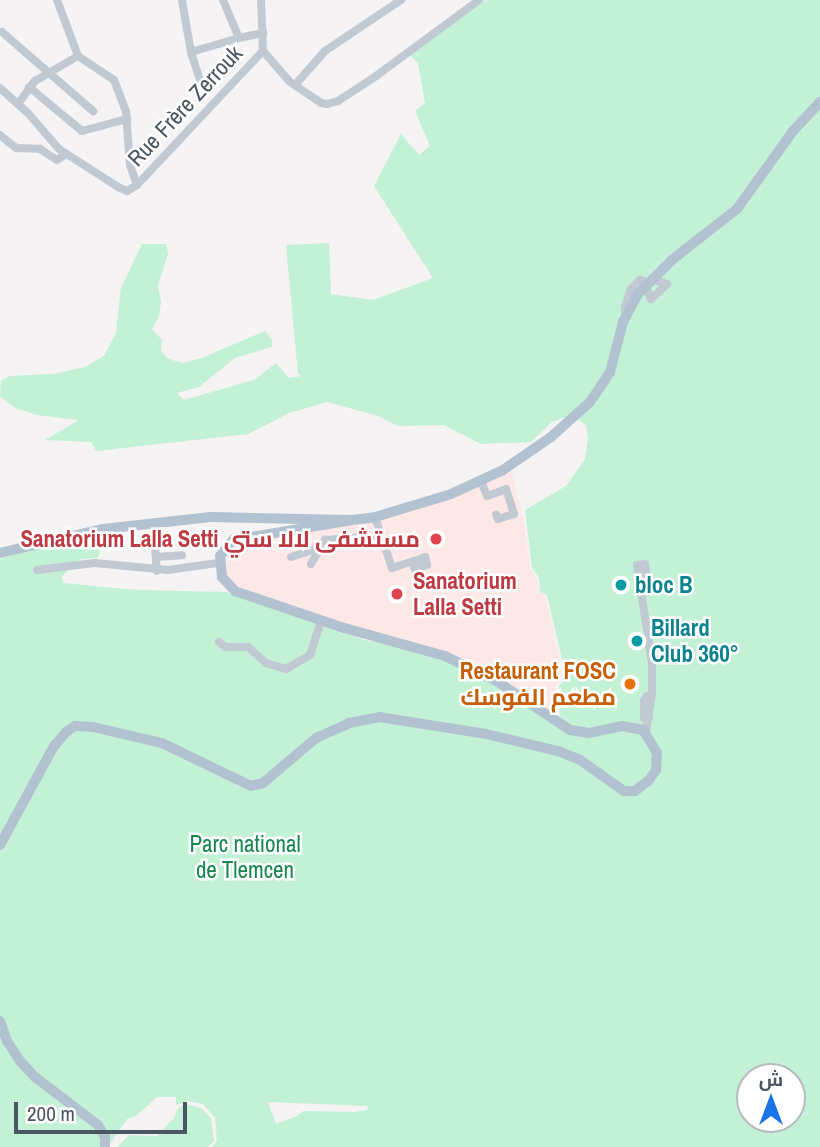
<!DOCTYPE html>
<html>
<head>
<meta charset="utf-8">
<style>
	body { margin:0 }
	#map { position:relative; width:820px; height:1147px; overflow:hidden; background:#f5f3f3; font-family:"Archivo Narrow",Cairo,sans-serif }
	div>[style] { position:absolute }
	.medical>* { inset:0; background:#fce8e6 }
	.green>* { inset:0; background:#c3f1d5 }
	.minor>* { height:8px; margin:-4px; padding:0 4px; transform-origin:4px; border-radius:4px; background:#c1cad2 }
	.major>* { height:10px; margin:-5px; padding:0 5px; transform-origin:5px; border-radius:5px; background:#b3c2d1 }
	.dots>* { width:19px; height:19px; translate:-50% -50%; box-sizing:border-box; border:4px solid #fff; border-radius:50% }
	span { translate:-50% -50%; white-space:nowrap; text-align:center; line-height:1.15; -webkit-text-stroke:5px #fff; paint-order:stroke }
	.street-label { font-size:23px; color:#4a5661 }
	.health-label { font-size:23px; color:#be3a42; font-weight:700 }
	.right { translate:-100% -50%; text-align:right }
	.left { translate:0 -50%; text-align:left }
	.culture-label { font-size:23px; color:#0d838f; font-weight:700 }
	.food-label { font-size:23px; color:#c56008; font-weight:700 }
	.park-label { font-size:23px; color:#17864f }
	.north { position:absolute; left:736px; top:1063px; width:70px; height:70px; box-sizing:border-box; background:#fff; border:2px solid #b7bbc0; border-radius:50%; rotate:0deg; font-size:19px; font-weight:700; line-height:28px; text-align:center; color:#4a5661 }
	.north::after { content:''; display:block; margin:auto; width:24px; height:32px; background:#1a73e8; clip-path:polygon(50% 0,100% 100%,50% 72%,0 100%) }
	.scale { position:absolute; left:14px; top:1102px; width:173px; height:32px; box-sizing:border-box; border:4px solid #4a5661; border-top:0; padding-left:9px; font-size:21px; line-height:24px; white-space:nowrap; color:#4a5661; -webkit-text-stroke:5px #fff; paint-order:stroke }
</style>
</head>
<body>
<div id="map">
	<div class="medical">
		<div style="clip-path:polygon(512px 471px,524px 523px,530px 569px,537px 578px,539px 592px,545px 596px,564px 676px,556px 686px,559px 717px,495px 676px,448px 653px,323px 618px,236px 587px,226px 576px,227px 552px,238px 542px,372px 520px,425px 507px)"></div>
	</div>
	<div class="green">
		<div style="clip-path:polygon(evenodd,485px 0,820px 0,820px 1147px,212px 1147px,217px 1141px,215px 1118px,203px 1104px,188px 1101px,176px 1105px,176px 1097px,157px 1097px,136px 1116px,127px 1119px,108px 1147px,0 1147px,0 559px,39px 546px,96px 541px,100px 553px,97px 558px,81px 559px,62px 576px,63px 583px,137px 590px,226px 592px,364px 640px,395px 645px,445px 661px,488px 680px,560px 725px,559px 686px,566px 677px,547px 595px,540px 592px,539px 578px,532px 568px,525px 510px,566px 486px,585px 459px,588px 439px,586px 425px,570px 415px,552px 422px,531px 442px,481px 444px,444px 425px,398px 426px,378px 416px,327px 402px,289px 413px,248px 434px,96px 451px,91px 442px,45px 440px,79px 420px,37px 415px,15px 408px,0 396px,1px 381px,9px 376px,53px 374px,85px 367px,104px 356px,116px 333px,121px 288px,142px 244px,166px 244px,168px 254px,158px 285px,161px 302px,159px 316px,152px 329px,162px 340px,161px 351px,169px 359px,182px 363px,202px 358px,265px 331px,272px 340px,272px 347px,235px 358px,199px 387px,177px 393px,184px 400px,254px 380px,276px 363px,289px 378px,301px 376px,298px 374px,286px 245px,329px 243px,331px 294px,373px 300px,433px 278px,374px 186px,401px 134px,419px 155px,430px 146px,415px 111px,425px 103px,418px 63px,410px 55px,485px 0,750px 1077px,792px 1077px,792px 1119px,750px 1119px,750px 1077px,485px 0,268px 1102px,367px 1106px,368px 1106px,367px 1110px,354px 1112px,303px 1111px,297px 1116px,276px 1124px,268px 1102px)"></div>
		<div style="clip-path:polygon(186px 1104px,201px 1108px,211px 1118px,214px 1141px,208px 1147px,117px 1147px,129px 1135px,157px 1136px,174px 1118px,178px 1108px)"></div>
	</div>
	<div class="minor">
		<div style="left:57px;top:0;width:60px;rotate:69.4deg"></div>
		<div style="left:78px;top:56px;width:43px;rotate:33.7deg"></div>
		<div style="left:114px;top:80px;width:34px;rotate:69deg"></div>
		<div style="left:126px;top:112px;width:53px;rotate:85.7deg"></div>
		<div style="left:130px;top:165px;width:21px;rotate:71deg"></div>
		<div style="left:137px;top:185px;width:184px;rotate:-46.8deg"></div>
		<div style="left:182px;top:0;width:53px;rotate:80.2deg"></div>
		<div style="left:223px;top:0;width:41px;rotate:67.2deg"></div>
		<div style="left:239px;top:38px;width:25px;rotate:-12deg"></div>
		<div style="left:261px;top:0;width:51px;rotate:87.8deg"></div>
		<div style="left:263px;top:51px;width:41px;rotate:48.9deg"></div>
		<div style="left:290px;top:82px;width:37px;rotate:34deg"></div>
		<div style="left:321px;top:103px;width:6px;rotate:9deg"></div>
		<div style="left:327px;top:104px;width:11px;rotate:-15deg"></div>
		<div style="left:338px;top:101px;width:45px;rotate:-33.3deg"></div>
		<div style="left:376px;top:76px;width:128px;rotate:-36.4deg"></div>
		<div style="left:2px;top:32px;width:121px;rotate:41deg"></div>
		<div style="left:200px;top:80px;width:29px;rotate:-108deg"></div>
		<div style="left:191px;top:52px;width:50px;rotate:-16.3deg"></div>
		<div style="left:295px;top:85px;width:45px;rotate:-48.6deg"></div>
		<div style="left:325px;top:51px;width:92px;rotate:-33.9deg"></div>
		<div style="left:29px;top:87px;width:69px;rotate:39.7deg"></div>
		<div style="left:82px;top:131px;width:47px;rotate:-14.9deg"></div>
		<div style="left:0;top:88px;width:36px;rotate:42deg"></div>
		<div style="left:27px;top:112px;width:49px;rotate:49.1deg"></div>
		<div style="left:59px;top:149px;width:70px;rotate:32.8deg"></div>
		<div style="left:118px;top:187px;width:10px;rotate:24deg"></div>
		<div style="left:127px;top:191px;width:12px;rotate:-31deg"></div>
		<div style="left:18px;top:104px;width:29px;rotate:-54deg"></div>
		<div style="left:35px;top:81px;width:50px;rotate:-30.2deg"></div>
		<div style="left:0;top:135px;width:21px;rotate:39deg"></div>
		<div style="left:16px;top:148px;width:24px;rotate:2deg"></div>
		<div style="left:40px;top:149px;width:20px;rotate:33deg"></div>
		<div style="left:57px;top:160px;width:11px;rotate:-34deg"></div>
		<div style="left:645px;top:285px;width:15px;rotate:67deg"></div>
		<div style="left:651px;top:299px;width:22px;rotate:-43deg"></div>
		<div style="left:667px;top:284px;width:17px;rotate:-163deg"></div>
		<div style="left:625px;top:317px;width:10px;rotate:-90deg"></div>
		<div style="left:625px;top:307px;width:19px;rotate:-72deg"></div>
		<div style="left:631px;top:289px;width:13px;rotate:-45deg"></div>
		<div style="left:640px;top:280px;width:8px;rotate:14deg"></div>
		<div style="left:481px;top:481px;width:16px;rotate:68deg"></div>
		<div style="left:487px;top:496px;width:20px;rotate:-20deg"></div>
		<div style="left:506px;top:489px;width:26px;rotate:72deg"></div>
		<div style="left:514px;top:514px;width:17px;rotate:163deg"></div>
		<div style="left:498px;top:519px;width:5px;rotate:-112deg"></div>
		<div style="left:375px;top:517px;width:54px;rotate:71.6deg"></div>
		<div style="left:392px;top:568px;width:35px;rotate:-18deg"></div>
		<div style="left:425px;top:557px;width:8px;rotate:76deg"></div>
		<div style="left:427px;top:565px;width:13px;rotate:162deg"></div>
		<div style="left:415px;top:569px;width:8px;rotate:-104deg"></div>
		<div style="left:155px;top:549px;width:22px;rotate:85deg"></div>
		<div style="left:156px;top:557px;width:26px;rotate:-4deg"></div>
		<div style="left:291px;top:557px;width:32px;rotate:-18deg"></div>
		<div style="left:311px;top:564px;width:28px;rotate:-60deg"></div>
		<div style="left:325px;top:540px;width:56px;rotate:-4.1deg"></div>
		<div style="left:37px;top:570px;width:58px;rotate:-6.9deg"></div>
		<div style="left:95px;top:563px;width:73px;rotate:5.5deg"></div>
		<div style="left:168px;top:570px;width:50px;rotate:-8deg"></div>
		<div style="left:642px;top:593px;width:7px;rotate:-8deg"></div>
		<div style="left:649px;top:592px;width:28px;rotate:-98deg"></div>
		<div style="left:645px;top:564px;width:8px;rotate:173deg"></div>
		<div style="left:637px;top:565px;width:99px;rotate:81.3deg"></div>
		<div style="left:652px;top:663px;width:30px;rotate:90deg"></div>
		<div style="left:652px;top:693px;width:38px;rotate:99deg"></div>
		<div style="left:219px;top:642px;width:8px;rotate:40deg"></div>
		<div style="left:225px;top:647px;width:23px"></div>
		<div style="left:248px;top:647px;width:24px;rotate:42deg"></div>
		<div style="left:266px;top:663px;width:21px;rotate:17deg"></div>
		<div style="left:286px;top:669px;width:28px;rotate:-30deg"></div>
		<div style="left:310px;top:655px;width:36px;rotate:-72deg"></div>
		<div style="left:649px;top:718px;width:5px;rotate:180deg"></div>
		<div style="left:644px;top:718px;width:17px;rotate:-90deg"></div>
		<div style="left:644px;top:701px;width:6px;rotate:-59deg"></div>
		<div style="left:647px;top:696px;width:5px"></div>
	</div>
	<div class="major">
		<div style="left:0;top:553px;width:106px;rotate:-13.1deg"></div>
		<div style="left:103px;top:529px;width:108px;rotate:-6.4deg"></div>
		<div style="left:210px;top:517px;width:142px;rotate:1.2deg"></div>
		<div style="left:352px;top:520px;width:23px;rotate:-7deg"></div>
		<div style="left:375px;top:517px;width:79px;rotate:-16.8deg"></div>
		<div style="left:451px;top:494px;width:57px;rotate:-24.8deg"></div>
		<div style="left:503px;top:470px;width:58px;rotate:-34.5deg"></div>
		<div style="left:551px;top:437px;width:52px;rotate:-41.9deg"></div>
		<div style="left:590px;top:402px;width:36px;rotate:-56deg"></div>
		<div style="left:610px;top:372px;width:52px;rotate:-75.4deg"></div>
		<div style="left:623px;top:322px;width:32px;rotate:-62deg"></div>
		<div style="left:638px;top:294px;width:49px;rotate:-45deg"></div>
		<div style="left:673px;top:259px;width:81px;rotate:-38deg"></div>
		<div style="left:737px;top:209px;width:96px;rotate:-54.3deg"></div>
		<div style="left:793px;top:131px;width:40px;rotate:-47deg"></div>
		<div style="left:0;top:845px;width:113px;rotate:-61.4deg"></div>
		<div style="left:54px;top:746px;width:18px;rotate:-49deg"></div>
		<div style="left:66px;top:732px;width:11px;rotate:-34deg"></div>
		<div style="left:75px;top:726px;width:18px;rotate:3deg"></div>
		<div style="left:93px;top:727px;width:71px;rotate:13.1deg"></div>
		<div style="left:162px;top:743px;width:99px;rotate:25.8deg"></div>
		<div style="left:251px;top:786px;width:12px;rotate:-14deg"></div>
		<div style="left:263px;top:783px;width:70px;rotate:-40.3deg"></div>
		<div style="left:316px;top:738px;width:36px;rotate:-24deg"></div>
		<div style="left:349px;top:723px;width:31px;rotate:-11deg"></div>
		<div style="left:379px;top:717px;width:108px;rotate:9deg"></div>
		<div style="left:486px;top:734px;width:74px;rotate:13.3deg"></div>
		<div style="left:558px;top:751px;width:24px;rotate:22deg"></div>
		<div style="left:580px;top:760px;width:54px;rotate:35.2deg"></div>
		<div style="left:624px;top:791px;width:11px"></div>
		<div style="left:635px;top:791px;width:18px;rotate:-38deg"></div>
		<div style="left:649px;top:780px;width:12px;rotate:-55deg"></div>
		<div style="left:656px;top:770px;width:17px;rotate:-87deg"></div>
		<div style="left:657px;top:753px;width:27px;rotate:-121deg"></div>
		<div style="left:643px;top:730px;width:21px;rotate:-169deg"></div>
		<div style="left:622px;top:726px;width:34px;rotate:168deg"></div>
		<div style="left:589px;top:733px;width:19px;rotate:-171deg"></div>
		<div style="left:570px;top:730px;width:90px;rotate:-146.3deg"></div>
		<div style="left:495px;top:680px;width:55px;rotate:-154.4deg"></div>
		<div style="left:445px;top:656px;width:105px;rotate:-164.5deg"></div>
		<div style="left:344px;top:628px;width:115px;rotate:-161.3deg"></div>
		<div style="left:235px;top:591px;width:19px;rotate:-133deg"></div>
		<div style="left:222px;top:577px;width:21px;rotate:-95deg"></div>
		<div style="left:220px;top:556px;width:21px;rotate:-51deg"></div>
		<div style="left:233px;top:540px;width:121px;rotate:-9.5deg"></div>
		<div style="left:0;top:1021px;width:21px;rotate:71deg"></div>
		<div style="left:7px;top:1041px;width:24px;rotate:57deg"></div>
		<div style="left:20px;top:1061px;width:22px;rotate:47deg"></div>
		<div style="left:35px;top:1077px;width:79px;rotate:37.3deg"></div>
		<div style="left:98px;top:1125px;width:14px;rotate:60deg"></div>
		<div style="left:105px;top:1137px;width:10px;rotate:90deg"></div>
	</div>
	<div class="dots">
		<div style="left:436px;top:539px;background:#e0444e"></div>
		<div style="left:621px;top:585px;background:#0f9aa8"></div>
		<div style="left:397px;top:594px;background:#e0444e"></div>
		<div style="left:637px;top:641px;background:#0f9aa8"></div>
		<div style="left:630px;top:684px;background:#e8710a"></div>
	</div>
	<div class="street-label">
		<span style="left:185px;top:106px;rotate:-47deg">Rue Frère Zerrouk</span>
	</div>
	<div class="health-label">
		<span class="right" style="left:420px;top:539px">Sanatorium Lalla Setti مستشفى لالا ستي</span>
		<span class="left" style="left:413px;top:594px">Sanatorium<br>Lalla Setti</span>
	</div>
	<div class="culture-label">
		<span class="left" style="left:635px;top:585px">bloc B</span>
		<span class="left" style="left:651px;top:641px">Billard<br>Club 360°</span>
	</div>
	<div class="food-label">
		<span class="right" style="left:616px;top:684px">Restaurant FOSC<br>مطعم الفوسك</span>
	</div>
	<div class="park-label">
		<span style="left:245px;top:857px">Parc national<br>de Tlemcen</span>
	</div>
	<div class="north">ش</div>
	<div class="scale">200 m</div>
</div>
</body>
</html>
